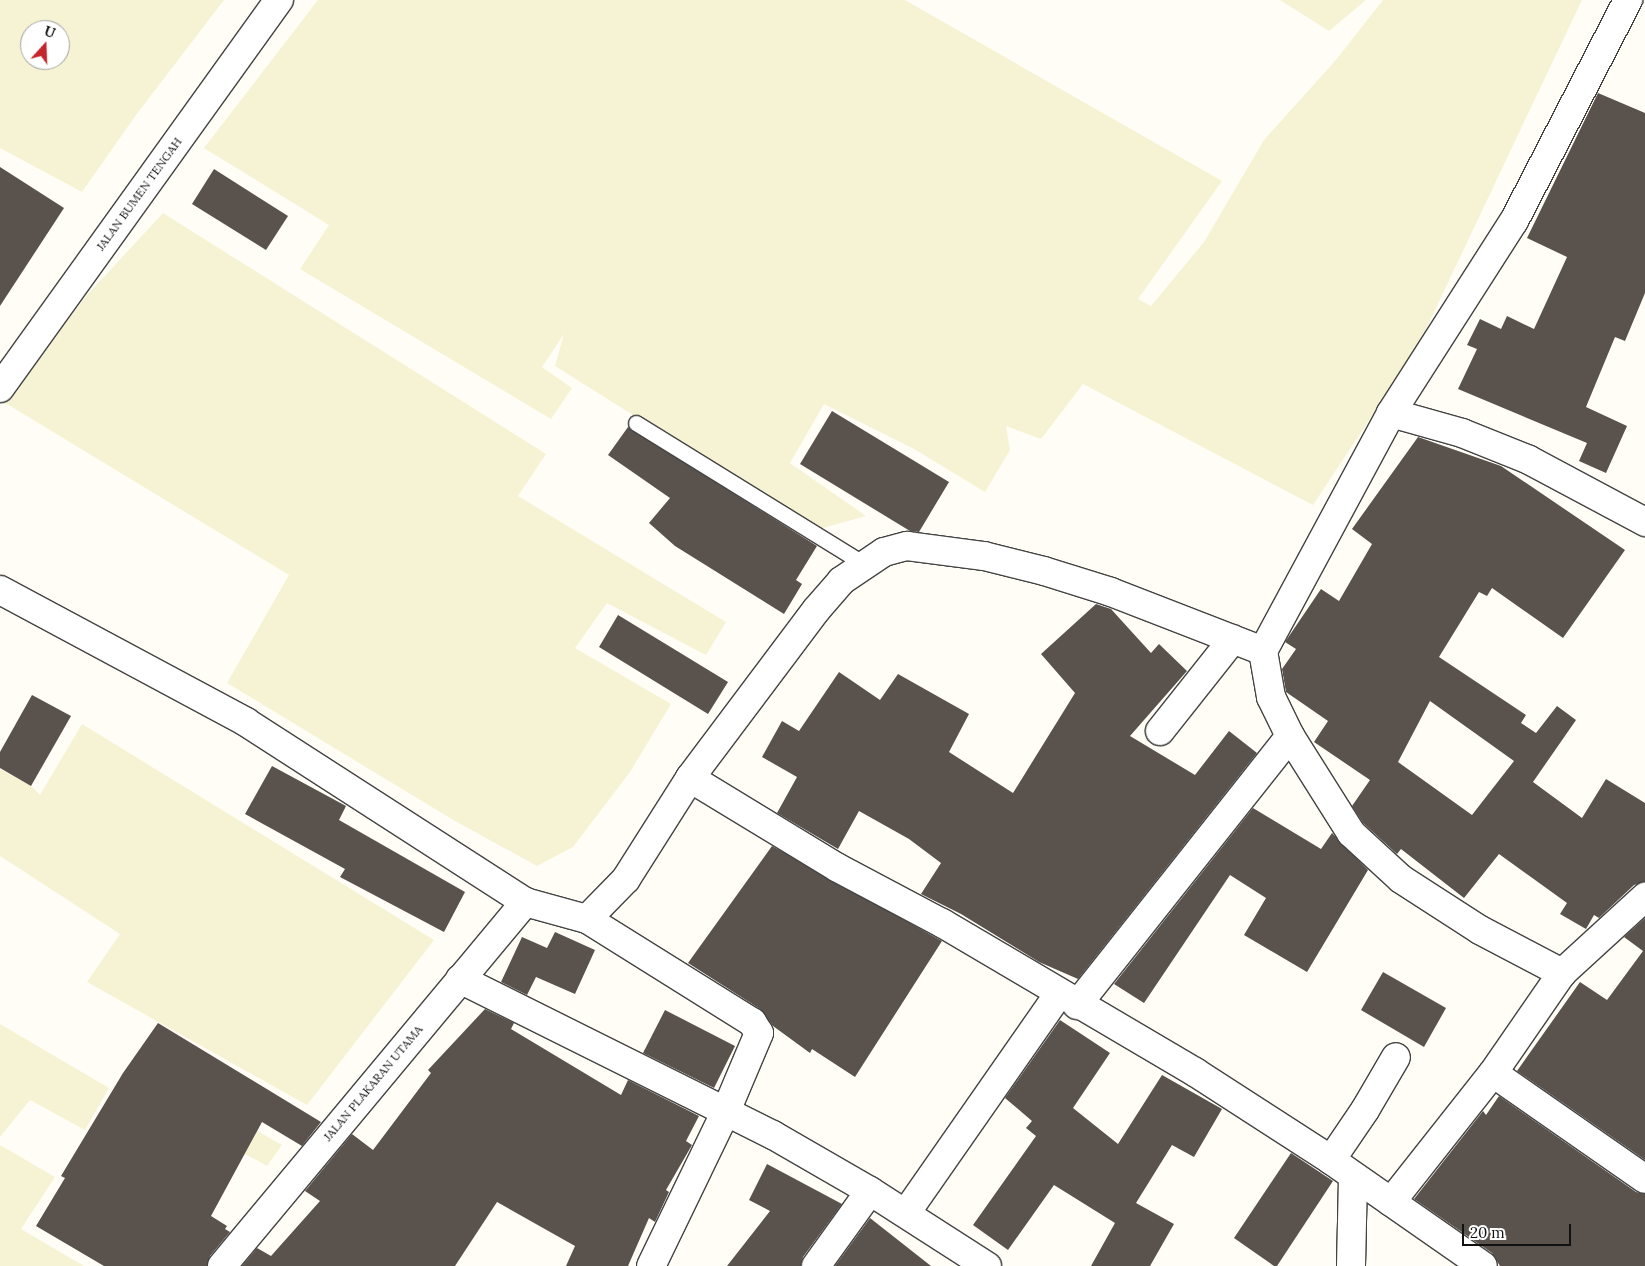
<!DOCTYPE html>
<html>
<head>
<meta charset="utf-8">
<style>
	body { margin:0 }
	#map { position:relative; width:1645px; height:1266px; overflow:hidden; background:#fffdf5; font-family:Lora,serif }
	div>[style] { position:absolute }
	.farmland>* { inset:0; background:#f6f3d4 }
	.building>* { inset:0; background:#5a524d }
	.roads { filter:drop-shadow(1px 0 #444) drop-shadow(-1px 0 #444) drop-shadow(0 1px #444) drop-shadow(0 -1px #444) }
	.service>* { height:15px; margin:-7.5px; padding:0 7.5px; transform-origin:7.5px; border-radius:7.5px; background:#fff }
	.minor>* { height:28px; margin:-14px; padding:0 14px; transform-origin:14px; border-radius:14px; background:#fff }
	span { translate:-50% -50%; white-space:nowrap; text-align:center; line-height:1.15; -webkit-text-stroke:5px #fff; paint-order:stroke }
	.street-label { font-size:12px; color:#111 }
	.north { position:absolute; left:20px; top:20px; width:50px; height:50px; box-sizing:border-box; background:#fff; border:1px solid #a0a0a0; border-radius:50%; rotate:20deg; font-size:14px; font-weight:700; line-height:20px; text-align:center; color:#111 }
	.north::after { content:''; display:block; margin:auto; width:18px; height:22px; background:#c4262e; clip-path:polygon(50% 0,100% 100%,50% 72%,0 100%) }
	.scale { position:absolute; left:1462px; top:1224px; width:109px; height:22px; box-sizing:border-box; border:2px solid #111; border-top:0; padding-left:6px; font-size:15px; line-height:18px; white-space:nowrap; color:#111; -webkit-text-stroke:4px #fff; paint-order:stroke }
</style>
</head>
<body>
<div id="map">
	<div class="farmland">
		<div style="clip-path:polygon(evenodd,0 0,224px 0,136px 115px,82px 192px,0 148px,0 0,30px 30px,60px 30px,60px 60px,30px 60px,30px 30px)"></div>
		<div style="clip-path:polygon(318px 0,905px 0,1222px 181px,1138px 299px,1151px 306px,1204px 242px,1264px 140px,1335px 61px,1383px 0,1582px 0,1417px 348px,1313px 505px,1083px 384px,1041px 439px,1006px 426px,1010px 450px,985px 492px,914px 449px,824px 404px,790px 463px,866px 516px,816px 530px,555px 366px,564px 334px,542px 367px,572px 388px,551px 419px,300px 269px,329px 225px,204px 148px)"></div>
		<div style="clip-path:polygon(1280px 0,1366px 0,1329px 31px)"></div>
		<div style="clip-path:polygon(163px 213px,546px 454px,518px 496px,726px 622px,706px 655px,607px 603px,575px 648px,671px 704px,630px 772px,573px 847px,537px 866px,455px 821px,227px 683px,289px 575px,2px 401px,88px 294px)"></div>
		<div style="clip-path:polygon(82px 724px,434px 940px,307px 1105px,87px 982px,120px 934px,0 856px,0 769px,31px 786px,40px 795px)"></div>
		<div style="clip-path:polygon(0 1024px,109px 1088px,85px 1130px,30px 1100px,0 1137px)"></div>
		<div style="clip-path:polygon(137px 1062px,282px 1145px,267px 1166px,121px 1085px)"></div>
		<div style="clip-path:polygon(0 1145px,55px 1177px,21px 1229px,84px 1266px,0 1266px)"></div>
	</div>
	<div class="building">
		<div style="clip-path:polygon(1598px 93px,1645px 113px,1645px 293px,1625px 341px,1615px 337px,1586px 407px,1627px 426px,1606px 473px,1579px 461px,1587px 443px,1458px 389px,1477px 349px,1467px 345px,1480px 319px,1501px 329px,1507px 316px,1534px 329px,1567px 257px,1527px 238px)"></div>
		<div style="clip-path:polygon(0 167px,64px 208px,0 306px)"></div>
		<div style="clip-path:polygon(214px 169px,288px 216px,266px 250px,192px 204px)"></div>
		<div style="clip-path:polygon(832px 411px,949px 482px,919px 532px,910px 531px,800px 464px)"></div>
		<div style="clip-path:polygon(628px 427px,817px 546px,796px 580px,802px 584px,784px 614px,675px 546px,649px 523px,670px 498px,608px 455px)"></div>
		<div style="clip-path:polygon(evenodd,1418px 437px,1501px 466px,1625px 550px,1563px 638px,1492px 588px,1487px 596px,1479px 592px,1439px 657px,1526px 715px,1521px 723px,1536px 733px,1557px 706px,1576px 720px,1533px 782px,1582px 818px,1606px 779px,1645px 803px,1645px 882px,1634px 885px,1599px 918px,1594px 915px,1586px 929px,1560px 914px,1567px 903px,1499px 854px,1464px 898px,1401px 849px,1397px 854px,1363px 823px,1352px 806px,1370px 780px,1314px 742px,1328px 721px,1286px 692px,1282px 669px,1296px 649px,1285px 642px,1321px 589px,1339px 601px,1372px 544px,1352px 529px,1418px 437px,1430px 701px,1514px 761px,1472px 815px,1398px 762px,1430px 701px)"></div>
		<div style="clip-path:polygon(1096px 604px,1111px 609px,1151px 653px,1159px 644px,1187px 671px,1130px 736px,1195px 775px,1229px 731px,1257px 753px,1078px 979px,1039px 962px,961px 914px,921px 894px,941px 863px,909px 839px,859px 811px,838px 849px,777px 813px,797px 777px,762px 757px,782px 721px,799px 731px,839px 672px,880px 700px,898px 674px,969px 714px,949px 752px,1013px 793px,1075px 693px,1041px 654px)"></div>
		<div style="clip-path:polygon(618px 615px,728px 682px,708px 714px,599px 647px)"></div>
		<div style="clip-path:polygon(32px 695px,71px 716px,31px 786px,0 768px,0 752px)"></div>
		<div style="clip-path:polygon(272px 766px,346px 806px,339px 820px,465px 892px,444px 932px,340px 877px,345px 869px,245px 814px)"></div>
		<div style="clip-path:polygon(1253px 808px,1321px 849px,1332px 833px,1368px 870px,1307px 972px,1244px 935px,1266px 898px,1230px 875px,1144px 1003px,1114px 984px)"></div>
		<div style="clip-path:polygon(772px 846px,942px 941px,855px 1077px,812px 1049px,810px 1053px,773px 1026px,760px 1009px,688px 963px)"></div>
		<div style="clip-path:polygon(1645px 918px,1645px 1160px,1517px 1071px,1580px 982px,1607px 1000px,1643px 951px,1624px 937px)"></div>
		<div style="clip-path:polygon(555px 932px,595px 950px,575px 994px,536px 977px,527px 995px,501px 982px,522px 937px,547px 948px)"></div>
		<div style="clip-path:polygon(1383px 972px,1446px 1008px,1424px 1047px,1361px 1010px)"></div>
		<div style="clip-path:polygon(485px 1009px,514px 1023px,511px 1029px,621px 1095px,628px 1080px,699px 1116px,686px 1141px,692px 1145px,666px 1190px,669px 1192px,655px 1222px,649px 1218px,628px 1266px,566px 1266px,575px 1246px,497px 1202px,455px 1266px,242px 1266px,257px 1248px,271px 1256px,320px 1201px,305px 1191px,352px 1134px,373px 1150px,431px 1073px,428px 1070px)"></div>
		<div style="clip-path:polygon(665px 1010px,735px 1046px,714px 1088px,643px 1053px)"></div>
		<div style="clip-path:polygon(1060px 1020px,1110px 1053px,1073px 1108px,1118px 1144px,1162px 1075px,1222px 1109px,1194px 1157px,1172px 1145px,1136px 1203px,1174px 1224px,1150px 1266px,1091px 1266px,1115px 1223px,1054px 1185px,1008px 1250px,973px 1225px,1036px 1136px,1026px 1128px,1032px 1121px,1005px 1098px)"></div>
		<div style="clip-path:polygon(158px 1023px,321px 1122px,302px 1146px,262px 1122px,211px 1216px,227px 1226px,225px 1229px,230px 1232px,210px 1256px,207px 1266px,104px 1266px,36px 1226px,65px 1178px,61px 1176px,123px 1073px)"></div>
		<div style="clip-path:polygon(1499px 1096px,1636px 1192px,1645px 1194px,1645px 1266px,1500px 1266px,1492px 1253px,1414px 1199px,1483px 1111px,1486px 1115px)"></div>
		<div style="clip-path:polygon(1291px 1153px,1333px 1181px,1277px 1266px,1274px 1266px,1234px 1238px)"></div>
		<div style="clip-path:polygon(767px 1164px,842px 1204px,803px 1257px,801px 1266px,727px 1266px,770px 1211px,749px 1200px)"></div>
		<div style="clip-path:polygon(870px 1218px,931px 1266px,835px 1266px)"></div>
	</div>
	<div class="roads">
		<div class="service">
			<div style="left:636px;top:423px;width:268px;rotate:31.7deg"></div>
		</div>
		<div class="minor">
			<div style="left:0;top:388px;width:478px;rotate:-54.3deg"></div>
			<div style="left:1391px;top:413px;width:74px;rotate:15.7deg"></div>
			<div style="left:1462px;top:433px;width:72px;rotate:21.9deg"></div>
			<div style="left:1529px;top:460px;width:132px;rotate:28.1deg"></div>
			<div style="left:0;top:590px;width:279px;rotate:28.2deg"></div>
			<div style="left:246px;top:722px;width:332px;rotate:32.8deg"></div>
			<div style="left:525px;top:902px;width:64px;rotate:15.3deg"></div>
			<div style="left:587px;top:919px;width:56px;rotate:-45.7deg"></div>
			<div style="left:626px;top:879px;width:120px;rotate:-57.6deg"></div>
			<div style="left:690px;top:778px;width:211px;rotate:-53.1deg"></div>
			<div style="left:817px;top:609px;width:37px;rotate:-49deg"></div>
			<div style="left:841px;top:581px;width:52px;rotate:-34deg"></div>
			<div style="left:884px;top:552px;width:24px;rotate:-15deg"></div>
			<div style="left:907px;top:546px;width:78px;rotate:7.4deg"></div>
			<div style="left:984px;top:556px;width:62px;rotate:14deg"></div>
			<div style="left:1044px;top:571px;width:70px;rotate:17.4deg"></div>
			<div style="left:1111px;top:592px;width:163px;rotate:21.2deg"></div>
			<div style="left:1263px;top:651px;width:270px;rotate:-61.7deg"></div>
			<div style="left:1391px;top:413px;width:228px;rotate:-57.4deg"></div>
			<div style="left:1514px;top:221px;width:249px;rotate:-62.7deg"></div>
			<div style="left:1263px;top:651px;width:47px;rotate:80.1deg"></div>
			<div style="left:1271px;top:697px;width:43px;rotate:64deg"></div>
			<div style="left:1290px;top:736px;width:115px;rotate:57.8deg"></div>
			<div style="left:1351px;top:833px;width:68px;rotate:42.6deg"></div>
			<div style="left:1401px;top:879px;width:94px;rotate:32.8deg"></div>
			<div style="left:1480px;top:930px;width:93px;rotate:27.7deg"></div>
			<div style="left:1160px;top:731px;width:117px;rotate:-51.6deg"></div>
			<div style="left:690px;top:778px;width:173px;rotate:31.3deg"></div>
			<div style="left:838px;top:868px;width:118px;rotate:27.9deg"></div>
			<div style="left:942px;top:923px;width:294px;rotate:30.5deg"></div>
			<div style="left:1195px;top:1072px;width:162px;rotate:32.9deg"></div>
			<div style="left:1331px;top:1160px;width:185px;rotate:34.9deg"></div>
			<div style="left:587px;top:919px;width:195px;rotate:32deg"></div>
			<div style="left:752px;top:1022px;width:13px;rotate:58deg"></div>
			<div style="left:759px;top:1033px;width:85px;rotate:112.9deg"></div>
			<div style="left:726px;top:1111px;width:172px;rotate:115.8deg"></div>
			<div style="left:460px;top:979px;width:350px;rotate:26.5deg"></div>
			<div style="left:773px;top:1135px;width:112px;rotate:30deg"></div>
			<div style="left:870px;top:1191px;width:139px;rotate:32.7deg"></div>
			<div style="left:1077px;top:1005px;width:343px;rotate:-51.6deg"></div>
			<div style="left:1493px;top:1073px;width:185px;rotate:34.9deg"></div>
			<div style="left:1331px;top:1160px;width:60px;rotate:-55.8deg"></div>
			<div style="left:1365px;top:1110px;width:61px;rotate:-59.7deg"></div>
			<div style="left:1391px;top:1202px;width:164px;rotate:-51.7deg"></div>
			<div style="left:1493px;top:1073px;width:121px;rotate:-55.4deg"></div>
			<div style="left:1562px;top:973px;width:113px;rotate:-42.5deg"></div>
			<div style="left:906px;top:1213px;width:267px;rotate:-55.1deg"></div>
			<div style="left:222px;top:1266px;width:474px;rotate:-50.2deg"></div>
			<div style="left:816px;top:1266px;width:92px;rotate:-54.2deg"></div>
			<div style="left:1351px;top:1266px;width:89px;rotate:-88.7deg"></div>
		</div>
	</div>
	<div class="street-label">
		<span style="left:139px;top:194px;rotate:-54deg">JALAN BUMEN TENGAH</span>
		<span style="left:373px;top:1083px;rotate:-50deg">JALAN PLAKARAN UTAMA</span>
	</div>
	<div class="north">U</div>
	<div class="scale">20 m</div>
</div>
</body>
</html>
